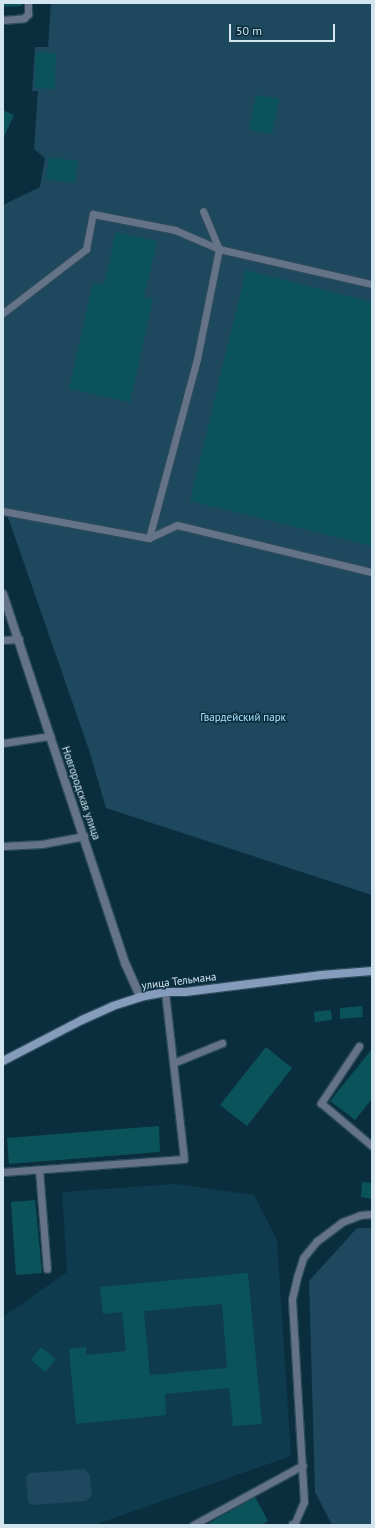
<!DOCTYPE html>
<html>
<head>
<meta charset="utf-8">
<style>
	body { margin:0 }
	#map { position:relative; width:375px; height:1528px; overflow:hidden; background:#0b2e3e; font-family:"PT Sans",sans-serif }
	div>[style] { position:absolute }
	.built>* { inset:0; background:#0e3b4e }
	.green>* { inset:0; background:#1d485d }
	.building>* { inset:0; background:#0b535a }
	.roads { filter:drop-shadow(1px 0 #2b4b5a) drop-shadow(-1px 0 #2b4b5a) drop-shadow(0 1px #2b4b5a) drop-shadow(0 -1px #2b4b5a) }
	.service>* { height:7px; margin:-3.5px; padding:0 3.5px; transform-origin:3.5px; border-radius:3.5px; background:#657388 }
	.minor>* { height:8px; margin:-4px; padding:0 4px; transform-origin:4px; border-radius:4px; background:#657388 }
	.secondary>* { height:8px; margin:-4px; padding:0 4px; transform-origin:4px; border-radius:4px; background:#869cbd }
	span { translate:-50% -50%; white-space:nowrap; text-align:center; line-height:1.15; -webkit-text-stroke:3px #0b2e3e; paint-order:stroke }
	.park-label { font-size:11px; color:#abe0fd }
	.street-label { font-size:11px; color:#d3e6f0 }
	.frame { position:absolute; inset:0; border:4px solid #d3e6f0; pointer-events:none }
	.scale { position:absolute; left:229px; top:24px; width:106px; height:18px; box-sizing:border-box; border:2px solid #d3e6f0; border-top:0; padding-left:5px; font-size:12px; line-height:14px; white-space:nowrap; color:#d3e6f0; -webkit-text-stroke:3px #0b2e3e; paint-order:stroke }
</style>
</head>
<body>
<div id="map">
	<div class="built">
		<div style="clip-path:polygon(175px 1184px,254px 1195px,277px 1240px,291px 1456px,94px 1525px,3px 1525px,3px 1317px,67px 1272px,62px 1192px)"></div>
	</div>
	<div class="green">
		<div style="clip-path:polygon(51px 3px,372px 3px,372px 895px,106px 808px,89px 750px,9px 520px,3px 510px,3px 205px,40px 187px,45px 158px,34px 149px,38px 91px,32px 91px,35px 47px,48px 47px)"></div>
		<div style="clip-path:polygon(357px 1228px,372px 1228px,372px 1525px,332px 1525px,315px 1492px,309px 1281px)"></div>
		<div style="clip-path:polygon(84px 1469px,90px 1475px,92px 1495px,86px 1501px,33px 1505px,28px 1502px,26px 1476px,30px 1473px)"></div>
	</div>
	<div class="building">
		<div style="clip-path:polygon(3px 3px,22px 3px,22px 6px,3px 7px)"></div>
		<div style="clip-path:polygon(36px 52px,56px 53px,55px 89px,35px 88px)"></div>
		<div style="clip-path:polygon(256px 95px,279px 99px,272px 134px,249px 130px)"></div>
		<div style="clip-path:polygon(3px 110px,14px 115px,3px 139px)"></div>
		<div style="clip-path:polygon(49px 157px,78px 161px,75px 183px,46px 179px)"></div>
		<div style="clip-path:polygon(116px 232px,157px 241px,144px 297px,153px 299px,130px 402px,69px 389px,93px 283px,104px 285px)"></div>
		<div style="clip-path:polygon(246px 270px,372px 302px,372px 546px,190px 501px)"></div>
		<div style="clip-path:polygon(362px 1006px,363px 1017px,340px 1019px,340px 1008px)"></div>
		<div style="clip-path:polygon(331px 1010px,332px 1020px,315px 1022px,314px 1012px)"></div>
		<div style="clip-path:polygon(266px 1047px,292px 1068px,247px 1126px,220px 1105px)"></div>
		<div style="clip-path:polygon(372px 1049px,372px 1099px,355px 1120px,330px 1101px)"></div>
		<div style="clip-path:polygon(159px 1126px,160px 1152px,9px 1164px,7px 1138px)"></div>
		<div style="clip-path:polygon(362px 1182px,372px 1183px,372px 1199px,361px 1197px)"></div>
		<div style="clip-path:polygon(35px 1200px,42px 1273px,16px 1275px,11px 1202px)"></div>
		<div style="clip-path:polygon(evenodd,248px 1273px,262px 1424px,233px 1426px,229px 1388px,165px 1394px,166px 1415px,76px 1424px,69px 1349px,86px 1347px,86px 1355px,126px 1351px,122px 1312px,103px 1314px,100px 1287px,248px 1273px,222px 1304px,227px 1368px,150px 1375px,144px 1311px,222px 1304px)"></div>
		<div style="clip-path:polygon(41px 1347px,56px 1359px,45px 1372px,31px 1360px)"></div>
		<div style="clip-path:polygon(255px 1497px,268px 1521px,261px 1525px,206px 1525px)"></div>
	</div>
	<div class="roads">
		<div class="service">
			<div style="left:3px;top:20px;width:21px;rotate:-5deg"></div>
			<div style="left:24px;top:18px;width:6px;rotate:-45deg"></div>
			<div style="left:28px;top:14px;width:11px;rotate:-90deg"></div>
			<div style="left:3px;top:313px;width:105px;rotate:-37.6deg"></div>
			<div style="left:86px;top:249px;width:36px;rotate:-79deg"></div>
			<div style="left:93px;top:214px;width:84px;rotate:11deg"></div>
			<div style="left:175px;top:230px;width:48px;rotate:23.4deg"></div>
			<div style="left:219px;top:249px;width:157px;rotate:12.9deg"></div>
			<div style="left:3px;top:511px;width:148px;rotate:10.5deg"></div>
			<div style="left:149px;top:538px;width:31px;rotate:-25deg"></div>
			<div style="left:177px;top:525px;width:201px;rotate:13.6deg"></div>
			<div style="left:149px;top:538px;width:185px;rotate:-75deg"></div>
			<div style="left:197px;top:359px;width:112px;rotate:-78.7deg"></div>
			<div style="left:219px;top:249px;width:41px;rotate:-112.8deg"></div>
			<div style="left:3px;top:640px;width:16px;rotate:-4deg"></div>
			<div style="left:3px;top:743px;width:48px;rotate:-8.5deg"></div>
			<div style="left:3px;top:846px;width:39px;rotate:-3deg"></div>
			<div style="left:42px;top:844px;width:43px;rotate:-10.8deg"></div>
			<div style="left:359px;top:1046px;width:69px;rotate:123.7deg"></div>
			<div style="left:321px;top:1103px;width:67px;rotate:40.1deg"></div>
			<div style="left:173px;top:1063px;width:53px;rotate:-22.2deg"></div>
			<div style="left:39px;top:1170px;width:99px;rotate:85.4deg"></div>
			<div style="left:3px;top:1172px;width:181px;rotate:-4.1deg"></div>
			<div style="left:184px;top:1159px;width:168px;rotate:-96.5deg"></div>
			<div style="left:193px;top:1525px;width:125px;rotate:-28.6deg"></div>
			<div style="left:294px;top:1525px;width:25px;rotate:-67deg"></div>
			<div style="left:304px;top:1502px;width:203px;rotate:-93.4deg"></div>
			<div style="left:292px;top:1299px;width:23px;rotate:-77deg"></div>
			<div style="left:297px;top:1277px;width:20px;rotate:-72deg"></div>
			<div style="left:303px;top:1258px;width:22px;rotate:-51deg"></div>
			<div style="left:317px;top:1241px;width:31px;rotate:-37deg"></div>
			<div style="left:342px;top:1222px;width:19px;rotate:-21deg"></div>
			<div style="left:360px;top:1215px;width:12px;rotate:-5deg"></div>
		</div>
		<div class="minor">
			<div style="left:3px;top:594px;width:391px;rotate:71.7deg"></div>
			<div style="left:126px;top:965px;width:35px;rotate:66deg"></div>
			<div style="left:293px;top:1525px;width:1px"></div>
		</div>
		<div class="secondary">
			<div style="left:3px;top:1061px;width:89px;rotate:-27.4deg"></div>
			<div style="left:82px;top:1020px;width:34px;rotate:-24deg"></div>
			<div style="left:113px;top:1006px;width:28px;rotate:-18deg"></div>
			<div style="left:140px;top:997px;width:25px;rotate:-11deg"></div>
			<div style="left:165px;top:992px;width:20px"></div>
			<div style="left:185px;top:992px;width:138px;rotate:-7.1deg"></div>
			<div style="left:322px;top:975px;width:50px;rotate:-4.6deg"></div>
		</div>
	</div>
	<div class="park-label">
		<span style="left:243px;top:717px">Гвардейский парк</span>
	</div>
	<div class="street-label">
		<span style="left:81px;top:793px;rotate:71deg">Новгородская улица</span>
		<span style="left:179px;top:981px;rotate:-7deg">улица Тельмана</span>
	</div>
	<div class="frame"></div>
	<div class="scale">50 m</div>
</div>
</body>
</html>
